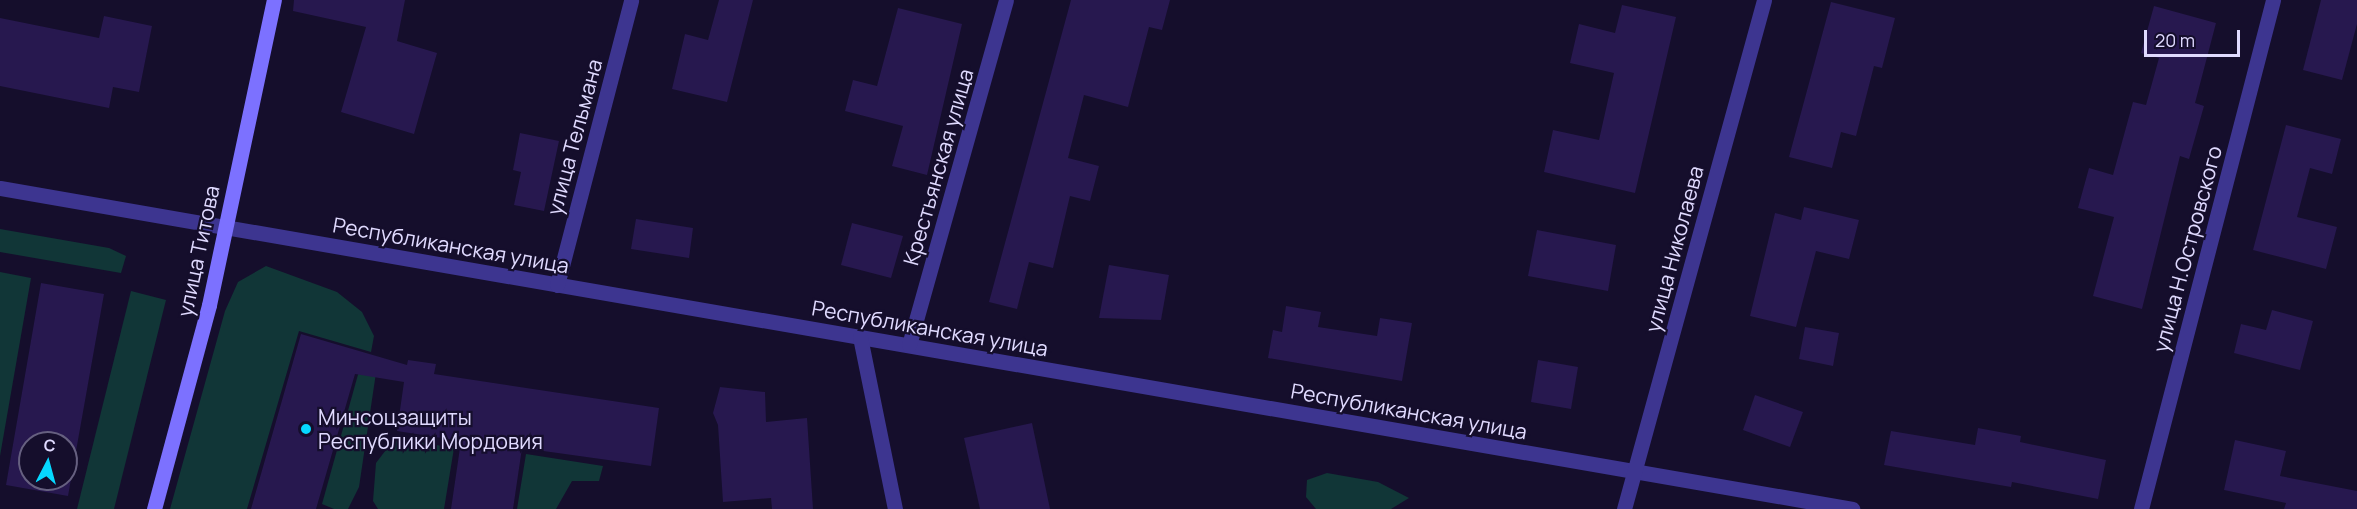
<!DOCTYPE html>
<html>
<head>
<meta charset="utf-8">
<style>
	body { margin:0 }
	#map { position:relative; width:2357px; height:509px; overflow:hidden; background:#150e2c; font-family:Manrope,sans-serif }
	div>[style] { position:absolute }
	.green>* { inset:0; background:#113637 }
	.building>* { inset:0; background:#27184f }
	.street>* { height:15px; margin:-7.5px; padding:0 7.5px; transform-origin:7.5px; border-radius:7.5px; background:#3d3590 }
	.secondary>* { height:15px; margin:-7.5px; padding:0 7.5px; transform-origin:7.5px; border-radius:7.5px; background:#7c71ff }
	.dots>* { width:16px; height:16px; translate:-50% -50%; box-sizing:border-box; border:3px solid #150e2c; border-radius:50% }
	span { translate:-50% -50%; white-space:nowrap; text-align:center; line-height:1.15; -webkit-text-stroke:4.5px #150e2c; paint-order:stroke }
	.street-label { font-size:21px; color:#e0daff }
	.poi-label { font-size:21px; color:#e0daff }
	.left { translate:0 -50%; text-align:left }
	.north { position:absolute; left:18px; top:431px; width:60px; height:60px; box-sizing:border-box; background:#150e2c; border:2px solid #666080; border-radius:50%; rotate:6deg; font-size:16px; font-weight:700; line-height:24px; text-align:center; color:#e0daff }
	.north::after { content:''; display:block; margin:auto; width:21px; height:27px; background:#06d8ff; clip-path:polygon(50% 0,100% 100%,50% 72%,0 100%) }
	.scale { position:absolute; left:2144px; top:30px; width:96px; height:27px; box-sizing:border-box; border:3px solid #e0daff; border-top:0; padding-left:8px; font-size:18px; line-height:21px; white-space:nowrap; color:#e0daff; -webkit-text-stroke:4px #150e2c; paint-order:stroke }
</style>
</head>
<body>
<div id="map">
	<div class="green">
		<div style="clip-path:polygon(0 229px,109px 248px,126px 256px,121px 273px,0 252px)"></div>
		<div style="clip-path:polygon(266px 266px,337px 292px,362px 312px,374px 336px,371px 352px,299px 331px,247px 509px,170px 509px,225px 311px,238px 282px)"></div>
		<div style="clip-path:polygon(0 272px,31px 278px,0 456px)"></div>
		<div style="clip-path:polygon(131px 291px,166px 300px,114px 509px,77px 509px)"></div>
		<div style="clip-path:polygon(364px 353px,377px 366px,359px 487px,348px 509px,334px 509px,322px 504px)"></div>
		<div style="clip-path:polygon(395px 438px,454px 448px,444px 509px,378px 509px,373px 501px,376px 463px)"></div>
		<div style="clip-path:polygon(526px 454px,603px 466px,599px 481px,572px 481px,556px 509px,517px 509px)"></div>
		<div style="clip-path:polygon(1327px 473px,1378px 482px,1409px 498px,1391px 509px,1316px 509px,1306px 497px,1307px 480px)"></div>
	</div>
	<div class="building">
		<div style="clip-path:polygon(294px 0,405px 0,397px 41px,437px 53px,414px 134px,341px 112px,366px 27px,293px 11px)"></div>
		<div style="clip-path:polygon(719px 0,753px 0,727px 102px,672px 89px,685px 34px,708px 40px)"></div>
		<div style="clip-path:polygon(1071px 0,1170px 0,1162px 30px,1149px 27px,1128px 107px,1084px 95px,1068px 158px,1099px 166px,1090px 201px,1070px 196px,1053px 268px,1029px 262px,1017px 309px,989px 302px)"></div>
		<div style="clip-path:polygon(2321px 0,2357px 0,2357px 24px,2342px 80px,2303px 70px)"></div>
		<div style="clip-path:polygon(1831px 2px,1895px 18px,1882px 68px,1874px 66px,1856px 136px,1841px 132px,1832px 168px,1789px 157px)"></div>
		<div style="clip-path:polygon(1622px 5px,1676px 17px,1635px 193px,1544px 172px,1553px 130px,1599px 140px,1614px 73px,1570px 63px,1579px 24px,1615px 33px)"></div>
		<div style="clip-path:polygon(2154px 6px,2216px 23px,2195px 103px,2204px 106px,2189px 159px,2180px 156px,2142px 309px,2093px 296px,2114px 217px,2078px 208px,2089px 168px,2113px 175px,2133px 102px,2146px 105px,2159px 58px,2141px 53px)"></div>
		<div style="clip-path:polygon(898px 8px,962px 24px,927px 175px,892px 166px,903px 126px,845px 111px,853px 80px,877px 86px)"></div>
		<div style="clip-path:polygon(104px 16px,152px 26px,139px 92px,113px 87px,109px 108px,0 86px,0 18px,99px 38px)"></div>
		<div style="clip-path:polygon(2286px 125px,2341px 139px,2332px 174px,2310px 168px,2297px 217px,2337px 227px,2326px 269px,2253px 250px)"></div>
		<div style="clip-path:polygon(520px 133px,559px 141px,544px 211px,514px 205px,521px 172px,513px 170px)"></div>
		<div style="clip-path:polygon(1804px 207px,1859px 220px,1849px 259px,1816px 251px,1796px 327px,1750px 316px,1775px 213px,1801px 220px)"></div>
		<div style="clip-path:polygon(636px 219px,693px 228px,689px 258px,631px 249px)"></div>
		<div style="clip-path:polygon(852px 223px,903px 236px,891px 278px,841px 265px)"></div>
		<div style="clip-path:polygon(1537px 230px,1616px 245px,1608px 291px,1528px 276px)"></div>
		<div style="clip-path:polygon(1109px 265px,1169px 275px,1161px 320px,1099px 318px)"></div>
		<div style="clip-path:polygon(evenodd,41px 283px,104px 294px,68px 496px,6px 485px,41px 283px,30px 443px,66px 443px,66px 479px,30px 479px,30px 443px)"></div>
		<div style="clip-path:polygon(1286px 306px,1321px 312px,1318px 327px,1377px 336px,1380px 318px,1412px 323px,1402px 381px,1268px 358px,1273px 330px,1282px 332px)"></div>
		<div style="clip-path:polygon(2272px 310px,2313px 321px,2300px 370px,2234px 353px,2241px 324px,2266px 330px)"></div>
		<div style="clip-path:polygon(1805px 327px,1839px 333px,1833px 366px,1799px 359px)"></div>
		<div style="clip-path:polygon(301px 334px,407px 365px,408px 360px,436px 364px,434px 374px,659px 408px,651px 466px,522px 448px,513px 509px,451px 509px,461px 441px,397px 431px,404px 382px,355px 374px,316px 509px,251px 509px)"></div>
		<div style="clip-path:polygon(1538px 360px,1578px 367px,1571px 409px,1531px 402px)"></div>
		<div style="clip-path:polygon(720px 387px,765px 392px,766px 422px,807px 418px,813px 509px,772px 509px,771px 498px,723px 502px,718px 425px,713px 413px)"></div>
		<div style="clip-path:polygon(1755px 395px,1803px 412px,1790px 447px,1743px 430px)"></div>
		<div style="clip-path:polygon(1032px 423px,1050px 509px,980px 509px,964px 438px)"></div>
		<div style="clip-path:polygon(1978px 428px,2021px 436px,2020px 442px,2106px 460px,2098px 499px,2012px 482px,2011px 487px,1884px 465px,1891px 431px,1975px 445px)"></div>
		<div style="clip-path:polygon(2235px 440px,2286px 451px,2280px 476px,2357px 491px,2357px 509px,2284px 509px,2286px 503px,2224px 490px)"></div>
	</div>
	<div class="street">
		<div style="left:0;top:188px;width:1880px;rotate:9.83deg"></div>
		<div style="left:557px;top:285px;width:294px;rotate:-75.4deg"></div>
		<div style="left:860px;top:337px;width:176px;rotate:78.5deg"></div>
		<div style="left:909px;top:345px;width:358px;rotate:-74.3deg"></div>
		<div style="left:1624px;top:509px;width:528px;rotate:-74.62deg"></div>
		<div style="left:2141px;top:509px;width:526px;rotate:-75.46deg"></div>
	</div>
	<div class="secondary">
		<div style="left:154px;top:509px;width:211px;rotate:-74.9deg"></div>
		<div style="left:209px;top:305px;width:312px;rotate:-78deg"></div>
	</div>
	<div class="dots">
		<div style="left:306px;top:429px;background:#06d8ff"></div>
	</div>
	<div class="street-label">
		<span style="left:574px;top:137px;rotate:-75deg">улица Тельмана</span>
		<span style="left:938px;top:167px;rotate:-74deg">Крестьянская улица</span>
		<span style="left:451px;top:245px;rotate:10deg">Республиканская улица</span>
		<span style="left:1674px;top:249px;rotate:-75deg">улица Николаева</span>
		<span style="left:2187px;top:249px;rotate:-75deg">улица Н.Островского</span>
		<span style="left:198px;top:251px;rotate:-78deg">улица Титова</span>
		<span style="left:930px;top:328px;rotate:10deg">Республиканская улица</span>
		<span style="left:1409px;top:411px;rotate:10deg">Республиканская улица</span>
	</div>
	<div class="poi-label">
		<span class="left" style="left:318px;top:429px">Минсоцзащиты<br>Республики Мордовия</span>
	</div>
	<div class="north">С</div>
	<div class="scale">20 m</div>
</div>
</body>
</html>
